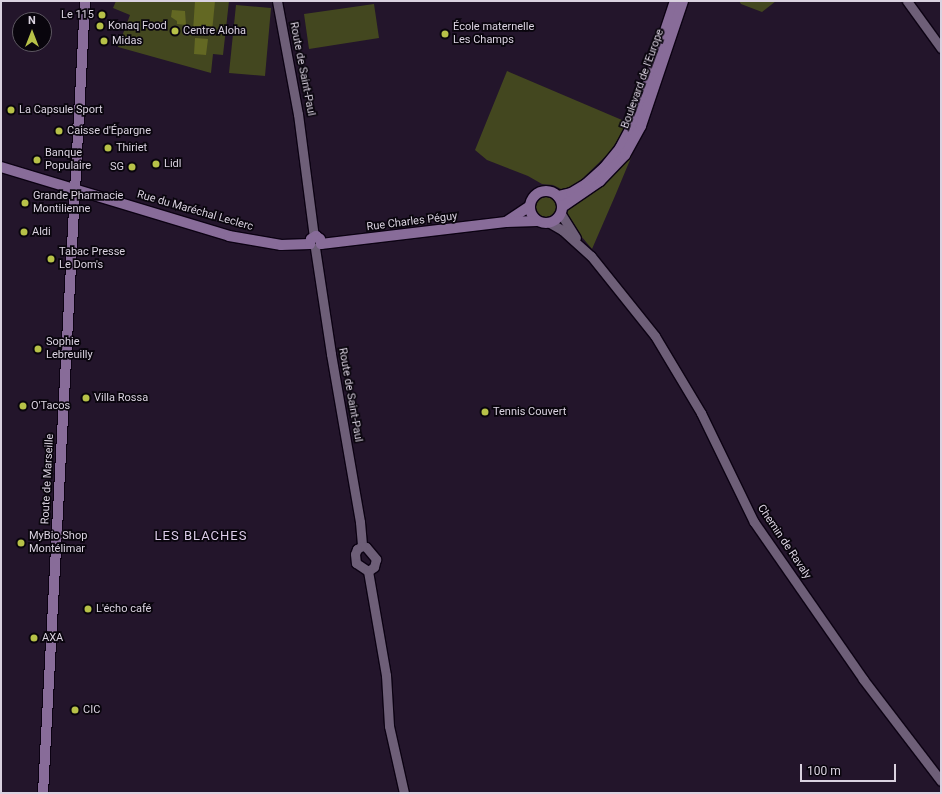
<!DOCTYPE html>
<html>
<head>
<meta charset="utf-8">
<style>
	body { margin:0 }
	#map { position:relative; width:942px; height:794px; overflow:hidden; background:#23152b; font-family:Roboto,sans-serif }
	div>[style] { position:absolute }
	.green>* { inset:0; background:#43471f }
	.round { border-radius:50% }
	.water>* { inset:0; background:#636823 }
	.roads { filter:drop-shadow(1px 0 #0c0213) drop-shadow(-1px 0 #0c0213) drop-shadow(0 1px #0c0213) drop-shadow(0 -1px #0c0213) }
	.tertiary>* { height:9px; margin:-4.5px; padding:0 4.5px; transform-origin:4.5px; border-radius:4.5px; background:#6e5f78 }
	.secondary>* { height:10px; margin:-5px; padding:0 5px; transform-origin:5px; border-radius:5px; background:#886c99 }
	.secondary>.ring { margin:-5px; padding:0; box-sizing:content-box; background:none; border:10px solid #886c99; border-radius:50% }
	.dots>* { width:11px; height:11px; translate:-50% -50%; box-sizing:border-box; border:2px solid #09050d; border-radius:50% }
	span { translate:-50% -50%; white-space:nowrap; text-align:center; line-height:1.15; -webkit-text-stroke:3.5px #09050d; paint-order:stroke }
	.poi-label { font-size:11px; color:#dad2e0 }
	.right { translate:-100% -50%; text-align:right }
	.left { translate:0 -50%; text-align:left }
	.street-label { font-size:11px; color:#dad2e0 }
	.quarter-label { font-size:13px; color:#dccbe8; letter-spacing:1px }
	.frame { position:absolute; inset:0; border:2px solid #dad2e0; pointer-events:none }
	.north { position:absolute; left:12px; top:12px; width:40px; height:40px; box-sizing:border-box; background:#09050d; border:1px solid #5d5761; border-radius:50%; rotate:0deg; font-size:11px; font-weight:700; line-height:16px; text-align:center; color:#dad2e0 }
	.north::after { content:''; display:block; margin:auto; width:14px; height:18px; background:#b7c148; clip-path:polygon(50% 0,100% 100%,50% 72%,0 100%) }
	.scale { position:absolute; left:800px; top:764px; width:96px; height:18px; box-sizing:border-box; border:2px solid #dad2e0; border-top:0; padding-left:5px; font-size:12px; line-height:14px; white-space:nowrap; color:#dad2e0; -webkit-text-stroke:3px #09050d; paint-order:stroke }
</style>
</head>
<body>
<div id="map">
	<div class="green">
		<div style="clip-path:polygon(116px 1px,229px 1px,223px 55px,213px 54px,211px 73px,118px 47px,130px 15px,113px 8px)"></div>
		<div style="clip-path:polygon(739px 1px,776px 1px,762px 12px,741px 4px)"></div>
		<div style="clip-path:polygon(374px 4px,379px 38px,309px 49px,304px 14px)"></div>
		<div style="clip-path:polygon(236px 5px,271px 8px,265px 76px,229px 73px)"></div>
		<div style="clip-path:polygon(507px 71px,629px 123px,609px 153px,581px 180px,571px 187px,561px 189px,553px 185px,542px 184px,528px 176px,487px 160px,475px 150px)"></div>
		<div style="clip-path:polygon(635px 148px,615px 196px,592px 249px,570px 223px,566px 214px,570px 207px,604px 185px,624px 164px)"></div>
		<div class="round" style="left:536px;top:197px;width:20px;height:20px"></div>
	</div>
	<div class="water">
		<div style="clip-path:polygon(195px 1px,215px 1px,212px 32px,193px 31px)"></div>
		<div style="clip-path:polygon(172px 10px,185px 11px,186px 25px,177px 24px,177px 21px,171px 17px)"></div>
		<div style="clip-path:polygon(195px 38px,208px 39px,206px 55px,194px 54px)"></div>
	</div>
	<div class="roads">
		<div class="tertiary">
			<div style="left:277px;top:1px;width:115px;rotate:79.5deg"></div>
			<div style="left:298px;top:114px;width:124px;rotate:82.6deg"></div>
			<div style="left:907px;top:1px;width:58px;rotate:54.1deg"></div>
			<div style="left:561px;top:214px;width:28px;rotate:58deg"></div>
			<div style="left:550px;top:223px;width:14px;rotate:30deg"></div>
			<div style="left:562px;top:230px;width:39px;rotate:42deg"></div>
			<div style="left:591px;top:256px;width:102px;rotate:51.3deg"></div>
			<div style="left:655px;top:336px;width:90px;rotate:59.1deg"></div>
			<div style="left:701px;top:413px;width:121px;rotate:64.1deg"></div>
			<div style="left:754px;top:522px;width:191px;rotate:55.2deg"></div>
			<div style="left:863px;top:679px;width:128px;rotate:52.6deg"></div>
			<div style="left:315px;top:248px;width:107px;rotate:81.4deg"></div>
			<div style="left:331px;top:354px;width:170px;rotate:80.2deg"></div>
			<div style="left:360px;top:522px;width:24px;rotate:85deg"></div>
			<div style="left:362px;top:546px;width:4px;rotate:14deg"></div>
			<div style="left:366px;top:547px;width:16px;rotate:50deg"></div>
			<div style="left:376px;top:559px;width:8px;rotate:104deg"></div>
			<div style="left:374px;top:567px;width:7px;rotate:146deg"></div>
			<div style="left:362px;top:546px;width:6px;rotate:149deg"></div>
			<div style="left:357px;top:549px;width:5px;rotate:112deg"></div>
			<div style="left:355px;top:554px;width:9px;rotate:84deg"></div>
			<div style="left:356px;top:563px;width:14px;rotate:34deg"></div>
			<div style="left:368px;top:571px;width:106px;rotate:80.2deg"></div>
			<div style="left:386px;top:675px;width:51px;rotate:86.6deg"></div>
			<div style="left:389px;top:726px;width:69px;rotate:77.4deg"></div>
		</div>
		<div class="secondary">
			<div style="left:1px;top:167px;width:238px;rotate:16.8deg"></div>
			<div style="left:229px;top:236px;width:53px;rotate:9.8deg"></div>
			<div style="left:281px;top:245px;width:29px;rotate:-2deg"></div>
			<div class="ring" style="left:530px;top:191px;width:22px;height:22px"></div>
			<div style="left:558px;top:196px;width:13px;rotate:-13deg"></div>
			<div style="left:571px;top:193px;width:17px;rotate:-31deg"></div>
			<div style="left:586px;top:184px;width:24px;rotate:-42deg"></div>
			<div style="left:604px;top:168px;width:26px;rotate:-51deg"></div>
			<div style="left:620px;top:148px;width:34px;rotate:-62deg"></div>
			<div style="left:636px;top:118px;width:123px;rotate:-71.6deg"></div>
			<div style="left:562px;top:207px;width:46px;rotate:-34.4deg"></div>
			<div style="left:600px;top:181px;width:36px;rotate:-46deg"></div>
			<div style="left:625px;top:155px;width:33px;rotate:-61deg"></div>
			<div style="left:641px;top:126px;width:132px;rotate:-71.4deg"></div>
			<div style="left:506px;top:222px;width:29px;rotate:-34deg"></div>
			<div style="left:310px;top:244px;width:5px;rotate:-79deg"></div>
			<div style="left:311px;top:239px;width:6px;rotate:-31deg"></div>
			<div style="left:316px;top:236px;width:5px;rotate:37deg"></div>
			<div style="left:320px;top:239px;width:5px;rotate:79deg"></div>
			<div style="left:321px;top:244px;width:186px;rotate:-6.8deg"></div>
			<div style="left:506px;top:222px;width:31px;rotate:-2deg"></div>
			<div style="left:43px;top:793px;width:793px;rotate:-86.96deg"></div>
		</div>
	</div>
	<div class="dots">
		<div style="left:102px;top:15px;background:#b7c148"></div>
		<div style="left:100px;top:26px;background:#b7c148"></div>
		<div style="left:175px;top:31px;background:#b7c148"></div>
		<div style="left:445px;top:34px;background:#b7c148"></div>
		<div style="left:104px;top:41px;background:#b7c148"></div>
		<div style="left:11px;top:110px;background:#b7c148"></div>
		<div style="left:59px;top:131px;background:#b7c148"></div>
		<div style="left:108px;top:148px;background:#b7c148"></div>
		<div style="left:37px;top:160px;background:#b7c148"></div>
		<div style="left:156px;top:164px;background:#b7c148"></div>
		<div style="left:132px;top:167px;background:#b7c148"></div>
		<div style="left:25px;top:203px;background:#b7c148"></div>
		<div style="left:24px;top:232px;background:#b7c148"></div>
		<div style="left:51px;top:259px;background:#b7c148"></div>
		<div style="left:38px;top:349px;background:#b7c148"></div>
		<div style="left:86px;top:398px;background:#b7c148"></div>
		<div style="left:23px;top:406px;background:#b7c148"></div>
		<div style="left:485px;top:412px;background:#b7c148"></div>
		<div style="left:21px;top:543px;background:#b7c148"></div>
		<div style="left:88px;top:609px;background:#b7c148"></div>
		<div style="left:34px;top:638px;background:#b7c148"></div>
		<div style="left:75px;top:710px;background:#b7c148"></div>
	</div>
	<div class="poi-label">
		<span class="right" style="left:94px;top:15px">Le 115</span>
		<span class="left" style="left:108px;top:26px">Konaq Food</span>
		<span class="left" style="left:453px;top:34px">École maternelle<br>Les Champs</span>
		<span class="left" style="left:183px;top:31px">Centre Aloha</span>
		<span class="left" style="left:112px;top:41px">Midas</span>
		<span class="left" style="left:19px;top:110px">La Capsule Sport</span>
		<span class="left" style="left:67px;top:131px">Caisse d'Épargne</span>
		<span class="left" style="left:116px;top:148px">Thiriet</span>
		<span class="left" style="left:45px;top:160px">Banque<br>Populaire</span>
		<span class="left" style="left:164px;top:164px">Lidl</span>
		<span class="right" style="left:124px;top:167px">SG</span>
		<span class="left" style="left:33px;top:203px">Grande Pharmacie<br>Montilienne</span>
		<span class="left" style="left:32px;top:232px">Aldi</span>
		<span class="left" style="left:59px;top:259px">Tabac Presse<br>Le Dom's</span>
		<span class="left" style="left:46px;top:349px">Sophie<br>Lebreuilly</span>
		<span class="left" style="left:94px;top:398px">Villa Rossa</span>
		<span class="left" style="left:31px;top:406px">O'Tacos</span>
		<span class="left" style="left:493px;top:412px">Tennis Couvert</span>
		<span class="left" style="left:29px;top:543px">MyBio Shop<br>Montélimar</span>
		<span class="left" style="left:96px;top:609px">L'écho café</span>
		<span class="left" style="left:42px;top:638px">AXA</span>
		<span class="left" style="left:83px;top:710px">CIC</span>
	</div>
	<div class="street-label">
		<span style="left:302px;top:69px;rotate:79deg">Route de Saint-Paul</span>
		<span style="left:643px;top:79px;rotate:-70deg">Boulevard de l'Europe</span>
		<span style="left:195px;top:211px;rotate:16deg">Rue du Maréchal Leclerc</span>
		<span style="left:412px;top:222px;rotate:-7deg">Rue Charles Péguy</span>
		<span style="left:350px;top:395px;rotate:80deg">Route de Saint-Paul</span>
		<span style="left:48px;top:479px;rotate:-87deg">Route de Marseille</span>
		<span style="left:784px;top:542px;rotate:56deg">Chemin de Ravaly</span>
	</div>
	<div class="quarter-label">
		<span style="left:201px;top:536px">LES BLACHES</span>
	</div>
	<div class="frame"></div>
	<div class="north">N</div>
	<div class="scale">100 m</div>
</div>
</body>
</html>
